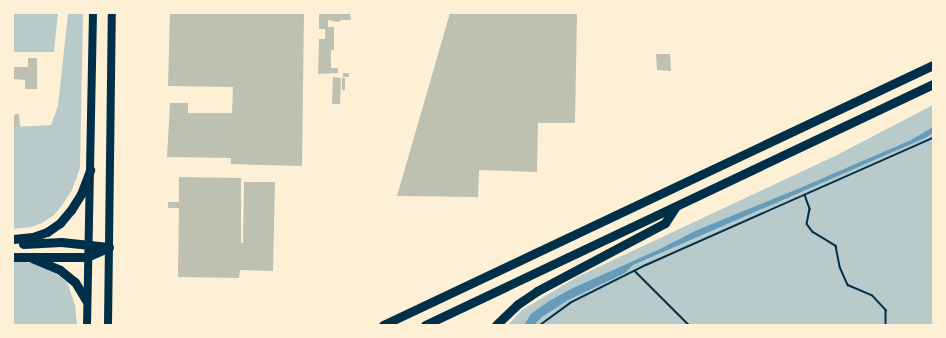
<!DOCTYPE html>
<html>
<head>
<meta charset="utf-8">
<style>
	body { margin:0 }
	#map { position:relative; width:946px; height:338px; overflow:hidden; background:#fdf0d5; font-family:"Golos Text",sans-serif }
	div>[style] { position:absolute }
	.green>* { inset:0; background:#b9caca }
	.water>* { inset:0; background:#669bbc }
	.building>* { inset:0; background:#bec0b2 }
	.path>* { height:1.5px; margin:-0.75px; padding:0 0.75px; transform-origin:0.75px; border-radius:0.75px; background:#003049 }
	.primary>* { height:8px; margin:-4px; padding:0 4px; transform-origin:4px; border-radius:4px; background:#003049 }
	.motorway>* { height:9px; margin:-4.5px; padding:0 4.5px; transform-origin:4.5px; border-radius:4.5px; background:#003049 }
	span { translate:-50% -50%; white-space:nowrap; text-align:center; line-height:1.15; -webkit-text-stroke:4px #fdf0d5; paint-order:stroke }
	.frame { position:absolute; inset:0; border:14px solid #fdf0d5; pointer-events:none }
</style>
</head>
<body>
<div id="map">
	<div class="green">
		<div style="clip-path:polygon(13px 13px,58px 13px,54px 52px,13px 52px)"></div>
		<div style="clip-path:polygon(68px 13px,83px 13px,80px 168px,72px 190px,63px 204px,54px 215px,42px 223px,31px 227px,13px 229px,13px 127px,51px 125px,58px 106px)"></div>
		<div style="clip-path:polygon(933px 105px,933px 325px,508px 325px,522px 310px,577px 277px,837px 155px)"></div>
		<div style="clip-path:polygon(13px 261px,22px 261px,46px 266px,67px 282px,75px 305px,77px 325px,13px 325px)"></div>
	</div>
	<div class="water">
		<div style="clip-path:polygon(933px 127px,933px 133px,925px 138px,633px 265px,625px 273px,568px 300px,542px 317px,534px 325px,524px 325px,531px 314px,549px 301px,573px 288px,660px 249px,695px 231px,800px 188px,911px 140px)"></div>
	</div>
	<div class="building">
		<div style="clip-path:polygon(170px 13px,304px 13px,302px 166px,231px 164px,231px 158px,167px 157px,170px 103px,188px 103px,188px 113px,232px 113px,233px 87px,168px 86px)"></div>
		<div style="clip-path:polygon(319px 13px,350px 13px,351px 20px,341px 20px,339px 22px,328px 20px,328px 27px,334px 27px,334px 50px,331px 50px,331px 68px,338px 68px,338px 73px,318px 74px,319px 39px,325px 39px,325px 29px,319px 29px)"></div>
		<div style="clip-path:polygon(450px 13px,577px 13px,575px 123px,538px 123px,537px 172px,479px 170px,478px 197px,397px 196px)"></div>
		<div style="clip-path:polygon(656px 54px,670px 54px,671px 71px,657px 70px)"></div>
		<div style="clip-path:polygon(28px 58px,37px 58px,37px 89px,25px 89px,25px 80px,14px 79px,14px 67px,28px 67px)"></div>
		<div style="clip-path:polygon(343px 73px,349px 73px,349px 77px,343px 77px)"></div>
		<div style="clip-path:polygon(333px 77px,341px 78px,340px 104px,332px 104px)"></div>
		<div style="clip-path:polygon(342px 78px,345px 78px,345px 90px,342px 90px)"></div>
		<div style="clip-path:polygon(19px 114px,20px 127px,13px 127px,13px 115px)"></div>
		<div style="clip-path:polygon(179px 177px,241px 178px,241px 243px,243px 243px,244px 182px,275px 182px,273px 271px,240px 270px,239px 278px,178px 277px,179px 208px,168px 208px,168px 202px,179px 202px)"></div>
	</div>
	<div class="path">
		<div style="left:805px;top:195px;width:15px;rotate:70deg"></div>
		<div style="left:810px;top:209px;width:15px;rotate:101deg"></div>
		<div style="left:807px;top:224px;width:10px;rotate:53deg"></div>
		<div style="left:813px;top:232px;width:27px;rotate:31deg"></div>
		<div style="left:836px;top:246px;width:21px;rotate:79deg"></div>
		<div style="left:840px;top:267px;width:20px;rotate:66deg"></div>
		<div style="left:848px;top:285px;width:26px;rotate:23deg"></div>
		<div style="left:872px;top:295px;width:21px;rotate:47deg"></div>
		<div style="left:886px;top:310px;width:15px;rotate:90deg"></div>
		<div style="left:635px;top:271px;width:76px;rotate:45deg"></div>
		<div style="left:540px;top:325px;width:37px;rotate:-36deg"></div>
		<div style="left:570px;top:303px;width:85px;rotate:-26.6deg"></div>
		<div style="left:646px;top:265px;width:314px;rotate:-23.9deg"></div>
	</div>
	<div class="primary">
		<div style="left:87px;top:325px;width:312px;rotate:-88.9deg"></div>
		<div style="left:108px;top:325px;width:312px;rotate:-89.3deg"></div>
	</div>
	<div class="motorway">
		<div style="left:13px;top:239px;width:20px;rotate:-6deg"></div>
		<div style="left:33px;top:237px;width:15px;rotate:-20deg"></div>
		<div style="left:47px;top:232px;width:16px;rotate:-35deg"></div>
		<div style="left:60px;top:223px;width:17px;rotate:-50deg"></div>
		<div style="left:71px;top:210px;width:19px;rotate:-58deg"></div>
		<div style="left:81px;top:194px;width:26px;rotate:-69deg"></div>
		<div style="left:23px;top:244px;width:38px;rotate:-3deg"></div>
		<div style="left:61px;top:242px;width:48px;rotate:5.9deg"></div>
		<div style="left:13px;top:257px;width:74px"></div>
		<div style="left:87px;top:257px;width:24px;rotate:-24deg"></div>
		<div style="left:32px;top:258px;width:30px;rotate:23deg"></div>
		<div style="left:60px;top:270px;width:19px;rotate:39deg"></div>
		<div style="left:75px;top:282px;width:21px;rotate:59deg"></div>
		<div style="left:383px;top:325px;width:608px;rotate:-25.3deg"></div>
		<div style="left:425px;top:325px;width:562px;rotate:-25.38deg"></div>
		<div style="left:496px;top:325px;width:30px;rotate:-44deg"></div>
		<div style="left:518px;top:304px;width:23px;rotate:-34deg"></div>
		<div style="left:537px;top:291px;width:145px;rotate:-28deg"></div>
		<div style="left:665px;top:223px;width:20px;rotate:-57deg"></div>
	</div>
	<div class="frame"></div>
</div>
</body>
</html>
